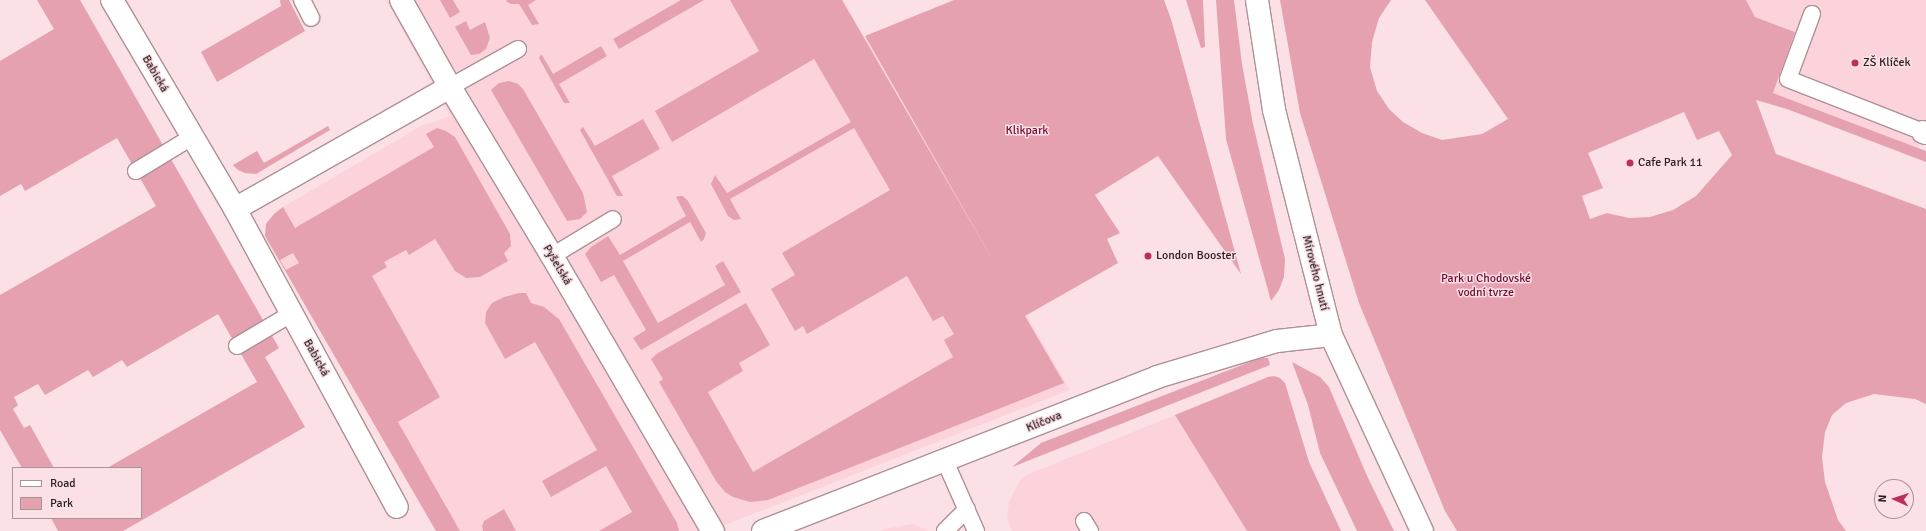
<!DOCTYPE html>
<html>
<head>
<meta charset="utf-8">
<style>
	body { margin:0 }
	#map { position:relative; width:1926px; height:531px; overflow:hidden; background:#fbe1e5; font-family:Signika,sans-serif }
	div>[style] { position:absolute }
	.built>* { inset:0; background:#fdd3db }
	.green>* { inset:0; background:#e5a1af }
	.roads { filter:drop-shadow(1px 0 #ae9095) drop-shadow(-1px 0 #ae9095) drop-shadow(0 1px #ae9095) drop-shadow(0 -1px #ae9095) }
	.service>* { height:16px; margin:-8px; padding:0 8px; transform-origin:8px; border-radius:8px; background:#fff }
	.minor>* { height:22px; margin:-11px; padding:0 11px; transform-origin:11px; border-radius:11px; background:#fff }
	.tertiary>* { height:22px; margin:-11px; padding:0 11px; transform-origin:11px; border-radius:11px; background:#fff }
	.secondary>* { height:22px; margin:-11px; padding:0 11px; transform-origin:11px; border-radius:11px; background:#fff }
	.dots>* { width:11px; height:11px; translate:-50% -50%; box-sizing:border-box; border:2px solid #fbe1e5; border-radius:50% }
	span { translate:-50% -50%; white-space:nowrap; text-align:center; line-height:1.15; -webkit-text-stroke:3px #fbe1e5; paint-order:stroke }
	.poi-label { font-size:12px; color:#2c2022 }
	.left { translate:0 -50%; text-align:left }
	.street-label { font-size:12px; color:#2c2022 }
	.park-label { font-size:12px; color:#740b33 }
	.legend { position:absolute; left:12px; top:467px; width:130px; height:52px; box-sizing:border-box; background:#fbe1e5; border:1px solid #a89497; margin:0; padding:5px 7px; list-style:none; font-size:12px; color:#2c2022 }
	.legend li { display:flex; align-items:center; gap:8px; height:20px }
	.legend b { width:20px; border:1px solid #a89497 }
	.north { position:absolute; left:1874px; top:479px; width:40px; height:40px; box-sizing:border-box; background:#fbe1e5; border:1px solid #a89497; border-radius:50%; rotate:273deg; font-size:11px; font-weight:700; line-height:16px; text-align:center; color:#2c2022 }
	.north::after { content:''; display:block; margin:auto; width:14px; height:18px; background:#bc2e5d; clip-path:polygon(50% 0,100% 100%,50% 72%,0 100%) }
</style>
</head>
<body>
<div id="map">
	<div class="built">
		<div style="clip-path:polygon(386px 0,843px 0,1070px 390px,710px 531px,436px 531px,265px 236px,266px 224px,274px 214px,283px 207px,421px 126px,450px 116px)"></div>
		<div style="clip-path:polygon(1746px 0,1926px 0,1926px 124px,1918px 148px,1772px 93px,1795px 32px,1755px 17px)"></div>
		<div style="clip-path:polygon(1175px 415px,1247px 531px,1012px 531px,1007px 517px,1009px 502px,1019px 482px,1026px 475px)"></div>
		<div style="clip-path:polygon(913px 524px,929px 531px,881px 531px,885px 529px)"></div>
	</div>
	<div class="green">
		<div style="clip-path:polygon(37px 0,80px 0,279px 348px,265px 357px,305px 427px,123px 531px,58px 531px,51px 518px,141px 518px,141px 468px,107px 468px,257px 382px,218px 314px,127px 367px,122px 360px,93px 377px,88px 370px,45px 395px,38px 384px,14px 397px,18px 405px,13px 409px,24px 428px,30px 425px,54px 468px,22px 468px,0 430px,0 295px,156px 206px,117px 138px,25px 191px,21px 184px,0 196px,0 61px,54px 29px)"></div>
		<div style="clip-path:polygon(280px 0,289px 0,305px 31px,217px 82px,201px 52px,281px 6px)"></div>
		<div style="clip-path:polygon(440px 0,453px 0,460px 12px,450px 18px)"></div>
		<div style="clip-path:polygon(507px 0,536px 0,528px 5px,539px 24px,532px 25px,519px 4px,511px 4px,506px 1px)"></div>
		<div style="clip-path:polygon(681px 0,704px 0,619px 49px,613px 39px)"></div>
		<div style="clip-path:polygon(730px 0,842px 0,998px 269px,865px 36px,954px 0,1164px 0,1171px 19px,1241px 274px,1158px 156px,1095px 195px,1120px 233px,1107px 239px,1118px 263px,1025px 316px,1064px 383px,768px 500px,750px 502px,733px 497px,725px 492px,716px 481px,659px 382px,663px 379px,651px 359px,658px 353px,746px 303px,770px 345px,739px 363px,743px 371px,708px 392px,753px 472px,953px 357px,944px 340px,954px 334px,943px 316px,933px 321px,907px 276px,807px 334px,803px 326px,795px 331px,771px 289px,795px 275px,782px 253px,890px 190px,854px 128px,730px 199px,741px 219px,734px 220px,728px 216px,711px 184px,715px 175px,727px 193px,851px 122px,814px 59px,672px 142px,655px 111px,759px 51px)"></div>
		<div style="clip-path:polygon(1186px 0,1203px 0,1205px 47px,1201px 48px)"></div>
		<div style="clip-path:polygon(1216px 0,1234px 0,1242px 64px,1253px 124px,1285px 259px,1284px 277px,1279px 290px,1271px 301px,1226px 139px)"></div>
		<div style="clip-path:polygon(evenodd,1280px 0,1391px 0,1379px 18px,1372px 42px,1370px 67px,1377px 91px,1389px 109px,1403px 122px,1422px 133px,1442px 140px,1482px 134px,1508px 119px,1425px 0,1746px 0,1755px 17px,1795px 32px,1773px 93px,1926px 151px,1926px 162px,1787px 109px,1756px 100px,1776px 154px,1926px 209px,1926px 404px,1915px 399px,1874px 394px,1846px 403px,1832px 415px,1825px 432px,1822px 457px,1825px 482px,1838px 520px,1846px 531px,1457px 531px,1445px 511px,1359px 303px,1300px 113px,1280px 0,1684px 112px,1697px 140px,1719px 131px,1732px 155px,1696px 196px,1673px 210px,1650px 217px,1629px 218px,1607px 213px,1590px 219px,1582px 196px,1603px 188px,1588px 153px,1684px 112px)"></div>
		<div style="clip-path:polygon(466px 21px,470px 30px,485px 22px,490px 38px,486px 49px,479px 54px,471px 55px,455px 27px)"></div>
		<div style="clip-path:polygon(601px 46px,607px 56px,559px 84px,570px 103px,564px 103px,539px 58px,540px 56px,542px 55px,553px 74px)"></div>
		<div style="clip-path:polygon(509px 81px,518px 84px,523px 89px,583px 193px,587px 212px,580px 219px,567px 221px,491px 90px,499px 83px)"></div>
		<div style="clip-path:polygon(643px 119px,660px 149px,612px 176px,623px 196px,617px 196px,580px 130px,583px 127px,595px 146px)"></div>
		<div style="clip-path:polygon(328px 126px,330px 130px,256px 174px,245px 173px,238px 170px,233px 165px,257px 151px,264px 163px)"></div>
		<div style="clip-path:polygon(evenodd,437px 128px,446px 131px,455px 137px,510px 234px,511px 246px,504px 253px,508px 261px,480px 277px,466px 278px,455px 271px,435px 239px,409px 255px,406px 250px,384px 262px,387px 267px,372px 276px,440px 397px,398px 422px,460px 531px,436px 531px,265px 236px,266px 224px,274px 214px,283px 207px,295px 228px,434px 147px,426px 134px,437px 128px,293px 253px,299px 263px,286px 270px,280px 260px,293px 253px)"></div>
		<div style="clip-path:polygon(679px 196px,683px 196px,688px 201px,706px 233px,704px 239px,701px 242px,690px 222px,623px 261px,658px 323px,725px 285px,715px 266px,723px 261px,741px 292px,641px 350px,633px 338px,646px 330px,614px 275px,601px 282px,585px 254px,591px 247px,608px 236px,620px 255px,686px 216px,676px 197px)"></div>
		<div style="clip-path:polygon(519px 293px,526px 293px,531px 303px,544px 307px,559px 319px,677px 523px,679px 531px,599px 531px,632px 512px,606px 466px,551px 497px,542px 481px,597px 450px,535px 342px,505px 359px,485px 323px,486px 312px,492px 303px,504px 297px)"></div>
		<div style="clip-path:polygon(1260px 358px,1268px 358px,1270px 365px,1012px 467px,1041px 443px)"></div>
		<div style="clip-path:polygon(1292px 362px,1320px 377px,1329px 387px,1368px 478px,1394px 531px,1357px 531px,1320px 453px,1308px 405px)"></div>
		<div style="clip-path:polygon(1274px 376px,1280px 378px,1285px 383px,1309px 462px,1341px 531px,1247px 531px,1175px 415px,1268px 377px)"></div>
		<div style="clip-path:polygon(504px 509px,516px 531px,483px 531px,482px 526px,484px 521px)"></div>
	</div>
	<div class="roads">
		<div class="service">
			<div style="left:302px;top:0;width:20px;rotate:63deg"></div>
			<div style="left:1812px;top:14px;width:69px;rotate:110.3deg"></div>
			<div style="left:1788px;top:79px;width:145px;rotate:21.4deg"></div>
			<div style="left:450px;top:87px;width:78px;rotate:-29.2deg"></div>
			<div style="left:136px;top:171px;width:66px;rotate:-31.3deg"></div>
			<div style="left:552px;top:256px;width:71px;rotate:-31.2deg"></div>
			<div style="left:237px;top:346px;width:63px;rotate:-30.7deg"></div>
			<div style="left:945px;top:461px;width:77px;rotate:66.1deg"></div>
			<div style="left:1084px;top:521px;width:12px;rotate:59deg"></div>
			<div style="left:945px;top:531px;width:31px;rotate:-45deg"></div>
		</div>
		<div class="minor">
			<div style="left:112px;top:0;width:243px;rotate:59.5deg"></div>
			<div style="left:235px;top:209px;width:339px;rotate:61.5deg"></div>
			<div style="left:401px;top:0;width:100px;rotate:60.6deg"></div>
			<div style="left:450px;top:87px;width:197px;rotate:58.9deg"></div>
			<div style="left:552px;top:256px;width:319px;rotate:59.7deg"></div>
			<div style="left:1923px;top:132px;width:3px;rotate:18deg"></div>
			<div style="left:235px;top:209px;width:247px;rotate:-29.6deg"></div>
		</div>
		<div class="tertiary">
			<div style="left:763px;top:531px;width:423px;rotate:-21.3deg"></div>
			<div style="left:1157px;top:377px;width:125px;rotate:-16.7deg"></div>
			<div style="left:1277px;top:341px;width:54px;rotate:-6.3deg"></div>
		</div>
		<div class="secondary">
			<div style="left:1257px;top:0;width:111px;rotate:81.2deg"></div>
			<div style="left:1274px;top:110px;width:232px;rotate:75.8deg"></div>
			<div style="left:1331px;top:335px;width:216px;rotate:65.1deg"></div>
		</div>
	</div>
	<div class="dots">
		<div style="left:1855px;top:63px;background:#bc2e5d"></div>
		<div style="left:1630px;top:163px;background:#bc2e5d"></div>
		<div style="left:1148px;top:256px;background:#bc2e5d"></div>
	</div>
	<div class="poi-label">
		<span class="left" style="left:1863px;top:63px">ZŠ Klíček</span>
		<span class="left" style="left:1638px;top:163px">Cafe Park 11</span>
		<span class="left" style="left:1156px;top:256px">London Booster</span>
	</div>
	<div class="street-label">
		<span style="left:155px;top:74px;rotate:60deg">Babická</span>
		<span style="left:557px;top:265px;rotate:59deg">Pyšelská</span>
		<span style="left:1315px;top:273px;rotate:76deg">Mírového hnutí</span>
		<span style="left:316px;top:358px;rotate:61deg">Babická</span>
		<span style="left:1044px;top:422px;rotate:-22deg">Klíčova</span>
	</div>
	<div class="park-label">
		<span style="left:1027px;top:131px">Klikpark</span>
		<span style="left:1486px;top:286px">Park u Chodovské<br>vodní tvrze</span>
	</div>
	<ul class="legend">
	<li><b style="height:5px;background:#fff"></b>Road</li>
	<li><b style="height:11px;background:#e5a1af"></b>Park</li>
	</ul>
	<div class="north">N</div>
</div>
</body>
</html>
